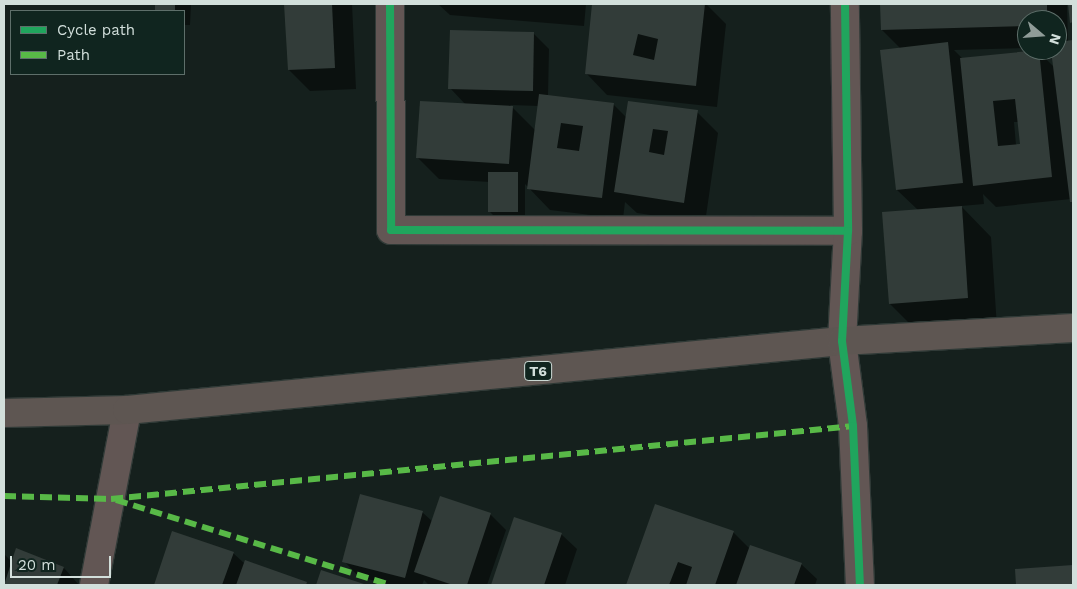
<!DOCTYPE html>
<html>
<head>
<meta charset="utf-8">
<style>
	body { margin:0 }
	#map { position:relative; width:1077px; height:589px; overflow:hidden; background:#15201d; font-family:"Work Sans",sans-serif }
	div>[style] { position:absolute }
	.shadow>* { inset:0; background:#0007 }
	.building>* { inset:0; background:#323c39 }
	.roads { filter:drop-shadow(1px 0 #303a37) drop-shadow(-1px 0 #303a37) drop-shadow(0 1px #303a37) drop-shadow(0 -1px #303a37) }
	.minor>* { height:28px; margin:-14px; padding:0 14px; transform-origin:14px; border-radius:14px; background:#625654 }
	.tertiary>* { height:28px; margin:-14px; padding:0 14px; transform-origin:14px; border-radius:14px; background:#625654 }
	.trunk>* { height:28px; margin:-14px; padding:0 14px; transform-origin:14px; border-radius:14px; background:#5e5652 }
	.quiet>* { height:6px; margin-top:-3px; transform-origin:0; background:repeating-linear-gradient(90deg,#58b947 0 12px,transparent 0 18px) }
	.cycleway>* { height:8px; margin:-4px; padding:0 4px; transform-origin:4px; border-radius:4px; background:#20a55d }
	span { translate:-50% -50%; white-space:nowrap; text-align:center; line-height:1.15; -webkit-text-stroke:4px #10251f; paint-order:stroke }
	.shield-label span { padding:1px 4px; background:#10251f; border:1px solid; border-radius:4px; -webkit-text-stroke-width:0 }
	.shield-label { font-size:14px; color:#d2dfdb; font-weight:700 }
	.frame { position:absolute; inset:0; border:5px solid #d2dfdb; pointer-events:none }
	.legend { position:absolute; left:10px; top:10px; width:175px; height:65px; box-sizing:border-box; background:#10251f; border:1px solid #5e6f6a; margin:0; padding:6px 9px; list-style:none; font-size:15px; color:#d2dfdb }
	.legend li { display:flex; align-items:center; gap:10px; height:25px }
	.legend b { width:25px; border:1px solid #5e6f6a }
	.north { position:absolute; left:1017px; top:10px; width:50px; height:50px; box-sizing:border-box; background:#10251f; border:1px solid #5e6f6a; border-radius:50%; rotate:108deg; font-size:14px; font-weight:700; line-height:20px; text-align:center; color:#d2dfdb }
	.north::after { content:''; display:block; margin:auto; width:18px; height:22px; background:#909c98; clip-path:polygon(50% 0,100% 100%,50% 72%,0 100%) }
	.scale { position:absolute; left:10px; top:556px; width:101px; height:22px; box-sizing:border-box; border:2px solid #d2dfdb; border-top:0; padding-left:6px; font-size:15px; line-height:18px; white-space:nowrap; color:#d2dfdb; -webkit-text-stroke:4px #10251f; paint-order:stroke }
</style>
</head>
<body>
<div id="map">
	<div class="shadow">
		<div style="clip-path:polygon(157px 4px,191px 4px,190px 25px,184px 25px,184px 11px,159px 11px)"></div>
		<div style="clip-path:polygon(286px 4px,352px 4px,356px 89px,310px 91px,289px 70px)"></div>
		<div style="clip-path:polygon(438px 4px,586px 4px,584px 26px,450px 15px)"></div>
		<div style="clip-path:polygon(593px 4px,706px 4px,726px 24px,717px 107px,607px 95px,586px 73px)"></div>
		<div style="clip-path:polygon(evenodd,882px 4px,1067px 4px,1068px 42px,1073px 41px,1073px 203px,1071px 199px,996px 207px,983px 194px,984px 204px,961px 206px,991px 237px,997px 327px,919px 333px,890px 304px,918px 210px,897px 190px,901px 49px,882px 30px,882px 4px,1027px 20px,1057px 20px,1057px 50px,1052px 50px,1054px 67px,1039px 52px,963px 59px,954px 50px,1027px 48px,1027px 20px,882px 4px,1014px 122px,1019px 122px,1021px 145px,1016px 145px,1014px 122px)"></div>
		<div style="clip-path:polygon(evenodd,533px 33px,549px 49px,548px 96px,613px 104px,626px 117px,697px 112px,718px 133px,705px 223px,637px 213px,625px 202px,623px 219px,550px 210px,525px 184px,525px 220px,497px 219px,489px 211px,490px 182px,439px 179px,418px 158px,466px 105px,450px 88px,533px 33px,510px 105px,539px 106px,536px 131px,510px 105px)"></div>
		<div style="clip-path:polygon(655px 505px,733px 532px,750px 549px,801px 564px,817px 579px,815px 585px,628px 585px)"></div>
		<div style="clip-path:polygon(422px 512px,433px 522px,490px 514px,506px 530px,487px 585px,429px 585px,424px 580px,422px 585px,392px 585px,359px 577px,344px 561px)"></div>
		<div style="clip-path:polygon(515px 518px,561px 534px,577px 549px,565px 585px,492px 585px)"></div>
		<div style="clip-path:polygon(173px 532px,233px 553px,245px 564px,309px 585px,155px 585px)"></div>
		<div style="clip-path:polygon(16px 550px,64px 568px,79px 585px,4px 585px,4px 554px,12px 562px)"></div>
		<div style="clip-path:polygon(1073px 566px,1073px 585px,1017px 585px,1016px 570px)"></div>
	</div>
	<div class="building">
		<div style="clip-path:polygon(155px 4px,175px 4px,175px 10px,155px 10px)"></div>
		<div style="clip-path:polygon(284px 4px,332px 4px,335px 68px,288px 70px)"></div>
		<div style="clip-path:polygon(evenodd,592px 4px,705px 4px,696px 86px,585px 74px,592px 4px,638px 34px,658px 39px,654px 60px,633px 55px,638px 34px)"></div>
		<div style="clip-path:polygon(880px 4px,1047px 4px,1047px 20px,1027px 20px,1027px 26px,881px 30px)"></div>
		<div style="clip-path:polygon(1068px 4px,1073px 4px,1073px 22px,1070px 23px)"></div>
		<div style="clip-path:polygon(450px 30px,534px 32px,533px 91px,448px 89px)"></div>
		<div style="clip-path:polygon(1073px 40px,1073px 202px,1070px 202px,1051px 50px,1057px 50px,1057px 42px)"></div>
		<div style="clip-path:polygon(948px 42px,963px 183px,896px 190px,880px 50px)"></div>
		<div style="clip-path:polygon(evenodd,1039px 50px,1052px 177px,973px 186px,960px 58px,1039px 50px,1015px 99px,1020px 144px,998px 146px,993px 101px,1015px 99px)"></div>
		<div style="clip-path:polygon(evenodd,539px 94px,614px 103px,602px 198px,527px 189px,539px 94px,561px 123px,583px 126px,579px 151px,557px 148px,561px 123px)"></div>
		<div style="clip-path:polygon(420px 101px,513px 106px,509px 164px,416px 158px)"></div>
		<div style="clip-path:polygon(evenodd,628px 101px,698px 110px,684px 203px,614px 192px,628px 101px,653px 129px,668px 131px,664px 155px,649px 152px,653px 129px)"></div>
		<div style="clip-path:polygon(488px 172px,518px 172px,518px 212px,488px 212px)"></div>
		<div style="clip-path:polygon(962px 206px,968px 298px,889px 304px,882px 212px)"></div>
		<div style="clip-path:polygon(360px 494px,423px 511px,405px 578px,342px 562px)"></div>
		<div style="clip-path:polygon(440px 496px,491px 513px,467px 585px,453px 585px,414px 572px)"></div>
		<div style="clip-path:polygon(655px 504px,734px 531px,715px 585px,686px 585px,692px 567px,678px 562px,669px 585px,626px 585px)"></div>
		<div style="clip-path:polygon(514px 517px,562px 533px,544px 585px,491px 585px)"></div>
		<div style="clip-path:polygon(172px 531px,234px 552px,222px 585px,154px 585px)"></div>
		<div style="clip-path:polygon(750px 545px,802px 563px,794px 585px,736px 585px)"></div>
		<div style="clip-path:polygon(16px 548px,64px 567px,57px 585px,4px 585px)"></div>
		<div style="clip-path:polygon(245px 560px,307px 582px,306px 585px,236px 585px)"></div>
		<div style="clip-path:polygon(1073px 565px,1073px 585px,1016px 585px,1015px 569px)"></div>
		<div style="clip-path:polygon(321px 570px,367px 585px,316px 585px)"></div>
	</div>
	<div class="roads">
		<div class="minor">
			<div style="left:390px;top:4px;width:226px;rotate:89.7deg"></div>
			<div style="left:391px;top:230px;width:457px;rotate:0.1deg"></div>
			<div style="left:842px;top:341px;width:86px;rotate:82.6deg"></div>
			<div style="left:853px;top:426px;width:159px;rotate:87.5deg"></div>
			<div style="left:94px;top:585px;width:178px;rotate:-79.3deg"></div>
		</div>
		<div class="tertiary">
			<div style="left:842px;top:341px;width:110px;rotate:-86.9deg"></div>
			<div style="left:848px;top:231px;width:227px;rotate:-90.8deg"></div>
		</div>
		<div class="trunk">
			<div style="left:4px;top:413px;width:123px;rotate:-1.4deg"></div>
			<div style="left:127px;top:410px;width:718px;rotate:-5.51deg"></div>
			<div style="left:842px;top:341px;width:231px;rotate:-3.2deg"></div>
		</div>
	</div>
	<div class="quiet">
		<div style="left:4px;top:496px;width:107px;rotate:1.6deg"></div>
		<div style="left:111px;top:499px;width:746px;rotate:-5.62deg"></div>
		<div style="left:116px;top:500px;width:288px;rotate:17.2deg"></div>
	</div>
	<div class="cycleway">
		<div style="left:390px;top:4px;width:226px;rotate:89.7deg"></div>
		<div style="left:391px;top:230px;width:457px;rotate:0.1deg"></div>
		<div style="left:845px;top:4px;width:227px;rotate:89.2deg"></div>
		<div style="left:848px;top:231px;width:110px;rotate:93.1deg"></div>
		<div style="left:842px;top:341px;width:86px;rotate:82.6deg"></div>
		<div style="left:853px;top:426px;width:159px;rotate:87.5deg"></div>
	</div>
	<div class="shield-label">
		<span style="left:538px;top:371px">T6</span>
	</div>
	<div class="frame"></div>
	<ul class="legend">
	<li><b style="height:6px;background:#20a55d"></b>Cycle path</li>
	<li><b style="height:6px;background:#58b947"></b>Path</li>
	</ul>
	<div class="north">N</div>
	<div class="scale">20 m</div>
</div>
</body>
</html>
